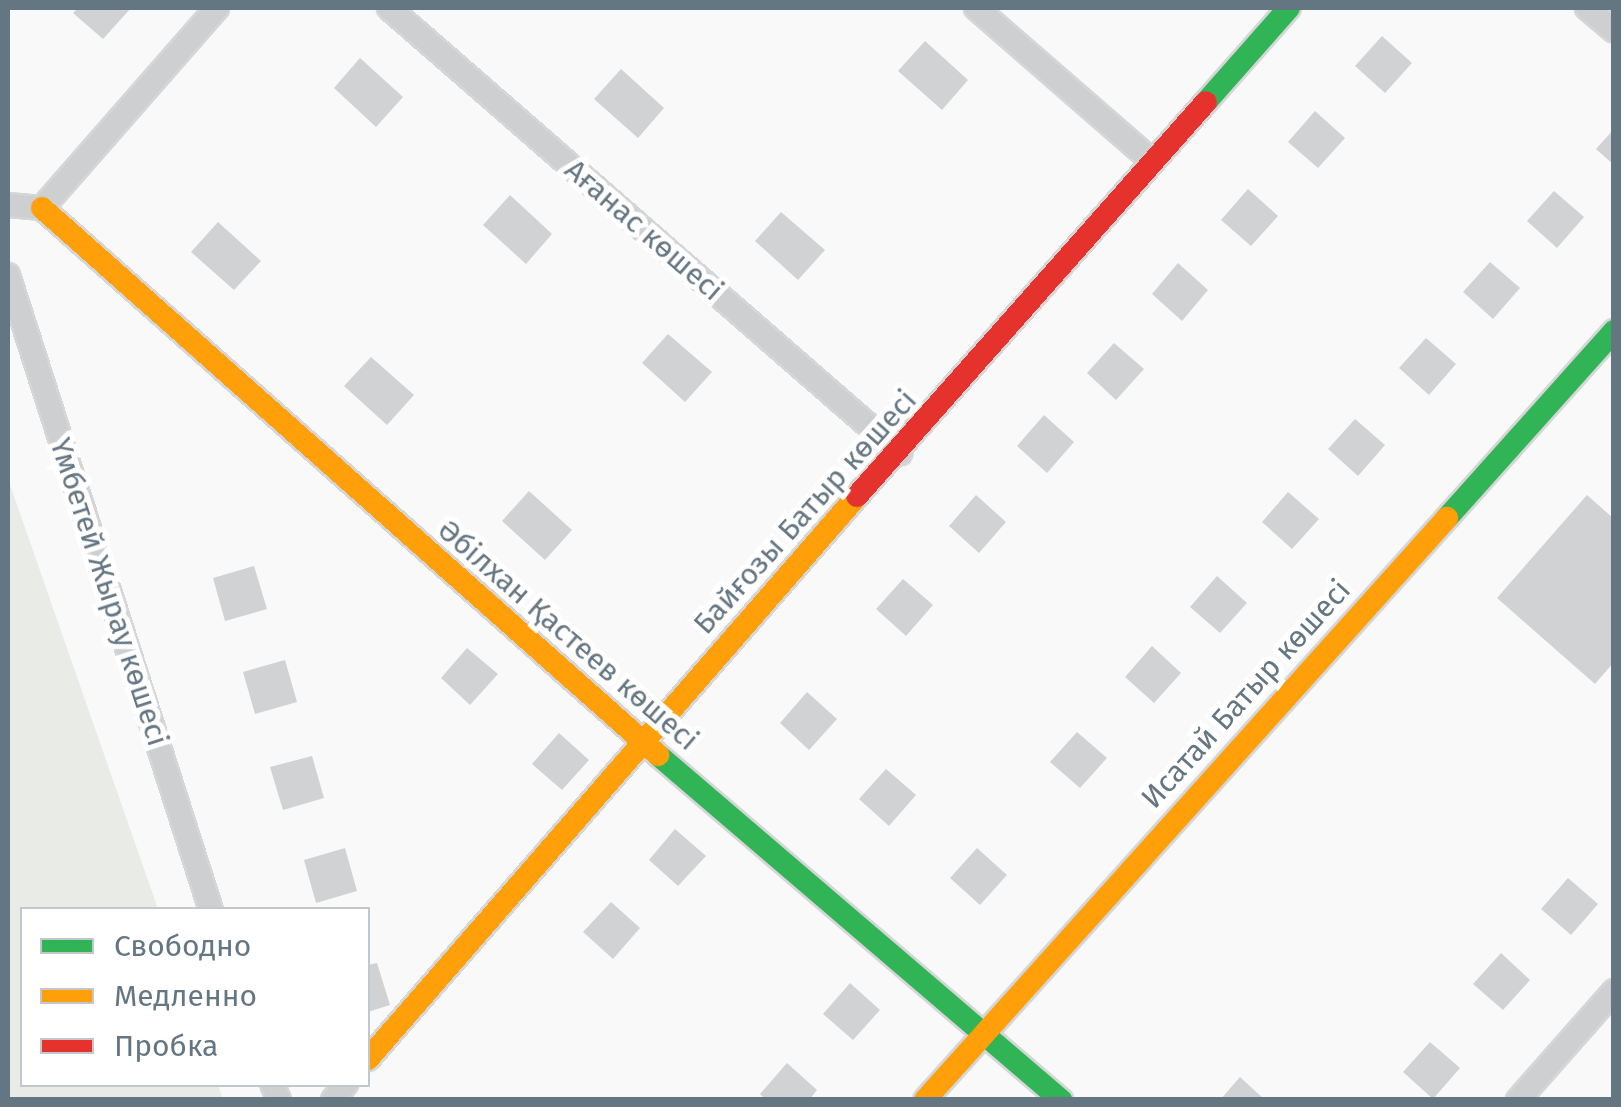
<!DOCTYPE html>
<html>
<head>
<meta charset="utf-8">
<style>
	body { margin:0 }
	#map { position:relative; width:1621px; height:1107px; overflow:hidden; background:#f9f9f9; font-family:"Fira Sans",sans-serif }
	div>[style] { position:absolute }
	.green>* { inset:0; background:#e8ebe6 }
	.building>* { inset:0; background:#d0d2d3 }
	.roads { filter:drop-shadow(2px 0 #d5d6d7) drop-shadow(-2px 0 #d5d6d7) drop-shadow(0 2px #d5d6d7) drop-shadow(0 -2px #d5d6d7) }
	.street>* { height:22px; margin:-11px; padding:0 11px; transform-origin:11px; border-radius:11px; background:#cecfd0 }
	.fast>* { height:22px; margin:-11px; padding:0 11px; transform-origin:11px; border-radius:11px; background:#30b455 }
	.slow>* { height:22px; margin:-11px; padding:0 11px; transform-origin:11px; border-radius:11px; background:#ff9f0a }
	.jam>* { height:22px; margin:-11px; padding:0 11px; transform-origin:11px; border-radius:11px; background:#e5322d }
	span { translate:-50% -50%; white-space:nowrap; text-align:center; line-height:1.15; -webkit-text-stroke:10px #fff; paint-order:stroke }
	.street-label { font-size:30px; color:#657683 }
	.frame { position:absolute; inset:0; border:10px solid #657683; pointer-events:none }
	.legend { position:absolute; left:20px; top:907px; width:350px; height:180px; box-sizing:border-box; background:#fff; border:2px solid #c1c8cd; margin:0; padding:12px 18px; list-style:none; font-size:30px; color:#657683 }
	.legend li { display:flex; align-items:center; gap:20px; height:50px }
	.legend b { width:50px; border:2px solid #c1c8cd }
</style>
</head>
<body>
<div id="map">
	<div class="green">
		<div style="clip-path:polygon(8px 479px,158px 909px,22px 910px,22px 1084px,218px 1085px,223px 1099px,8px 1099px)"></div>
	</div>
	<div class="building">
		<div style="clip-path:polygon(78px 8px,131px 8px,103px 39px,73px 13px)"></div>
		<div style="clip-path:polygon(1382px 36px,1412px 63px,1385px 93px,1355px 66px)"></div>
		<div style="clip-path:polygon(925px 41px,968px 80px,942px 110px,898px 71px)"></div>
		<div style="clip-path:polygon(360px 58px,403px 97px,376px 127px,334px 88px)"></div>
		<div style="clip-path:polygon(621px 69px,664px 108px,638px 138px,594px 99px)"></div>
		<div style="clip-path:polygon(1315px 111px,1345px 138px,1318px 168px,1288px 142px)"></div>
		<div style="clip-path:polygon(1614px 129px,1614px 165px,1596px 149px)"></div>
		<div style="clip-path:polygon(1248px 189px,1278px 216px,1251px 246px,1221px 220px)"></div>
		<div style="clip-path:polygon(1554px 191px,1584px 217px,1557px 248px,1527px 221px)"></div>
		<div style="clip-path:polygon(510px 195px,552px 234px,526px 264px,483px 225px)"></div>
		<div style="clip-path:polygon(781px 212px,825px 250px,798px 280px,755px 241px)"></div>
		<div style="clip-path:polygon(218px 222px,261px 261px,234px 290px,191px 252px)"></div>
		<div style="clip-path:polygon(1490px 262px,1520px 288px,1493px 319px,1463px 292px)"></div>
		<div style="clip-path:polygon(1178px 263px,1208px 290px,1182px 321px,1152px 294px)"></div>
		<div style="clip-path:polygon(668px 334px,712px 372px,685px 402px,642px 363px)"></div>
		<div style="clip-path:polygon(1426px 338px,1456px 364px,1429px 395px,1399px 368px)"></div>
		<div style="clip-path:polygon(1114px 343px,1144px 369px,1116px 400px,1087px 373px)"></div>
		<div style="clip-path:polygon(371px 357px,414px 395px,387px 425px,344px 386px)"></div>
		<div style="clip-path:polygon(1044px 415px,1074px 442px,1047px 473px,1017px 446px)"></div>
		<div style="clip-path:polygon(1355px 419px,1385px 445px,1358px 476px,1328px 449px)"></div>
		<div style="clip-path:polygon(529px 491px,572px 530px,545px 560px,502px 521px)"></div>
		<div style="clip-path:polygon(1288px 492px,1319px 519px,1292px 549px,1262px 522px)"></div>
		<div style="clip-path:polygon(976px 495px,1006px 522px,979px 553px,949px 526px)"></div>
		<div style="clip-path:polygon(1587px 495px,1614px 519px,1614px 662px,1595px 684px,1497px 598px)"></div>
		<div style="clip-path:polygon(254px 566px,267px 609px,225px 621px,213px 578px)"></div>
		<div style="clip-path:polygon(1217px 576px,1247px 603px,1220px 633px,1190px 607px)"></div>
		<div style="clip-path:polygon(903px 579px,933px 605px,906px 636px,876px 609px)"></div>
		<div style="clip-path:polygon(1152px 646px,1181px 673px,1154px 703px,1125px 677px)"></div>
		<div style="clip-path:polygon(467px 648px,498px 674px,470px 705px,441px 678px)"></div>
		<div style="clip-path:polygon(285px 660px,297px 702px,255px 714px,243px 672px)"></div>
		<div style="clip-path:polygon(807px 692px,837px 719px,809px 750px,780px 723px)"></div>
		<div style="clip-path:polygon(1077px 732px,1107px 758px,1080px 788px,1050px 762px)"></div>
		<div style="clip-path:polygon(559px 733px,589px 760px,562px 790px,532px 764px)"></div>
		<div style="clip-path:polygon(312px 756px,324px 798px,283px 810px,270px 767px)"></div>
		<div style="clip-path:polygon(886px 769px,916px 795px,889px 826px,859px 799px)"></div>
		<div style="clip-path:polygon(675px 829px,706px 856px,678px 886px,649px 860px)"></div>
		<div style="clip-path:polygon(345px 848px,357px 891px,316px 903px,304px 860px)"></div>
		<div style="clip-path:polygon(977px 848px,1007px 875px,980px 905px,950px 878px)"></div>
		<div style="clip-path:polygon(1568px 878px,1598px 904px,1571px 935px,1541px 909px)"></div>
		<div style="clip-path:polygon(611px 902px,640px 928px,613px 959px,583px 932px)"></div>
		<div style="clip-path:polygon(1501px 953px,1530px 980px,1503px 1010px,1473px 984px)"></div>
		<div style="clip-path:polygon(377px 963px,390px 1005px,368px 1012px,368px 965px)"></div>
		<div style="clip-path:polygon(850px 983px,880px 1010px,853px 1040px,823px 1014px)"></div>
		<div style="clip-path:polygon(1430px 1042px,1460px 1068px,1433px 1099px,1403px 1072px)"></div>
		<div style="clip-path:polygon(787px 1063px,817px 1090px,809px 1100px,766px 1100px,760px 1094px)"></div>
		<div style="clip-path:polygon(1240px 1077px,1265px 1100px,1220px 1100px)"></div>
	</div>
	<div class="roads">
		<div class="street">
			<div style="left:389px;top:8px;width:678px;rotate:41.05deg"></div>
			<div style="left:976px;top:8px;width:233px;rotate:41deg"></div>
			<div style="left:1587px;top:8px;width:35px;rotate:40deg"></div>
			<div style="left:8px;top:205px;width:34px;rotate:5deg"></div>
			<div style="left:42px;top:208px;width:266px;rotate:-48.8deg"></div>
			<div style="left:8px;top:275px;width:667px;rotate:72.27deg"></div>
			<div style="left:272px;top:1084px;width:17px;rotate:66deg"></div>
			<div style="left:333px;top:1100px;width:21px;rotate:-51deg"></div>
			<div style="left:1518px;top:1100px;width:145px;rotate:-48.6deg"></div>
		</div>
		<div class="fast">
			<div style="left:1206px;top:102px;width:125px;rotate:-48.6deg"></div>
			<div style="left:1447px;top:518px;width:251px;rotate:-48.2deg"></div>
			<div style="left:658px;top:755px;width:531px;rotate:40.57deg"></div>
		</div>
		<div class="slow">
			<div style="left:42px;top:208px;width:824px;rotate:41.6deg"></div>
			<div style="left:368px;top:1059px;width:746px;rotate:-49.02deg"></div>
			<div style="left:925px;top:1100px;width:782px;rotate:-48.11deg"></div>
		</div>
		<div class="jam">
			<div style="left:857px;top:496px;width:526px;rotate:-48.47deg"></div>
		</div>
	</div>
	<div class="street-label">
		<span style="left:644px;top:230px;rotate:41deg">Ағанас көшесі</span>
		<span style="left:805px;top:512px;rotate:-48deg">Байғозы Батыр көшесі</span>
		<span style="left:109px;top:592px;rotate:72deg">Үмбетей Жырау көшесі</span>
		<span style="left:568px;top:635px;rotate:41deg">Әбілхан Қастеев көшесі</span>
		<span style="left:1246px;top:694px;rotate:-48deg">Исатай Батыр көшесі</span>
	</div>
	<div class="frame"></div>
	<ul class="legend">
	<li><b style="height:12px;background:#30b455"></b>Свободно</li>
	<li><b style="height:12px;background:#ff9f0a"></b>Медленно</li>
	<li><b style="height:12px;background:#e5322d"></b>Пробка</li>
	</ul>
</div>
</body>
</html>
